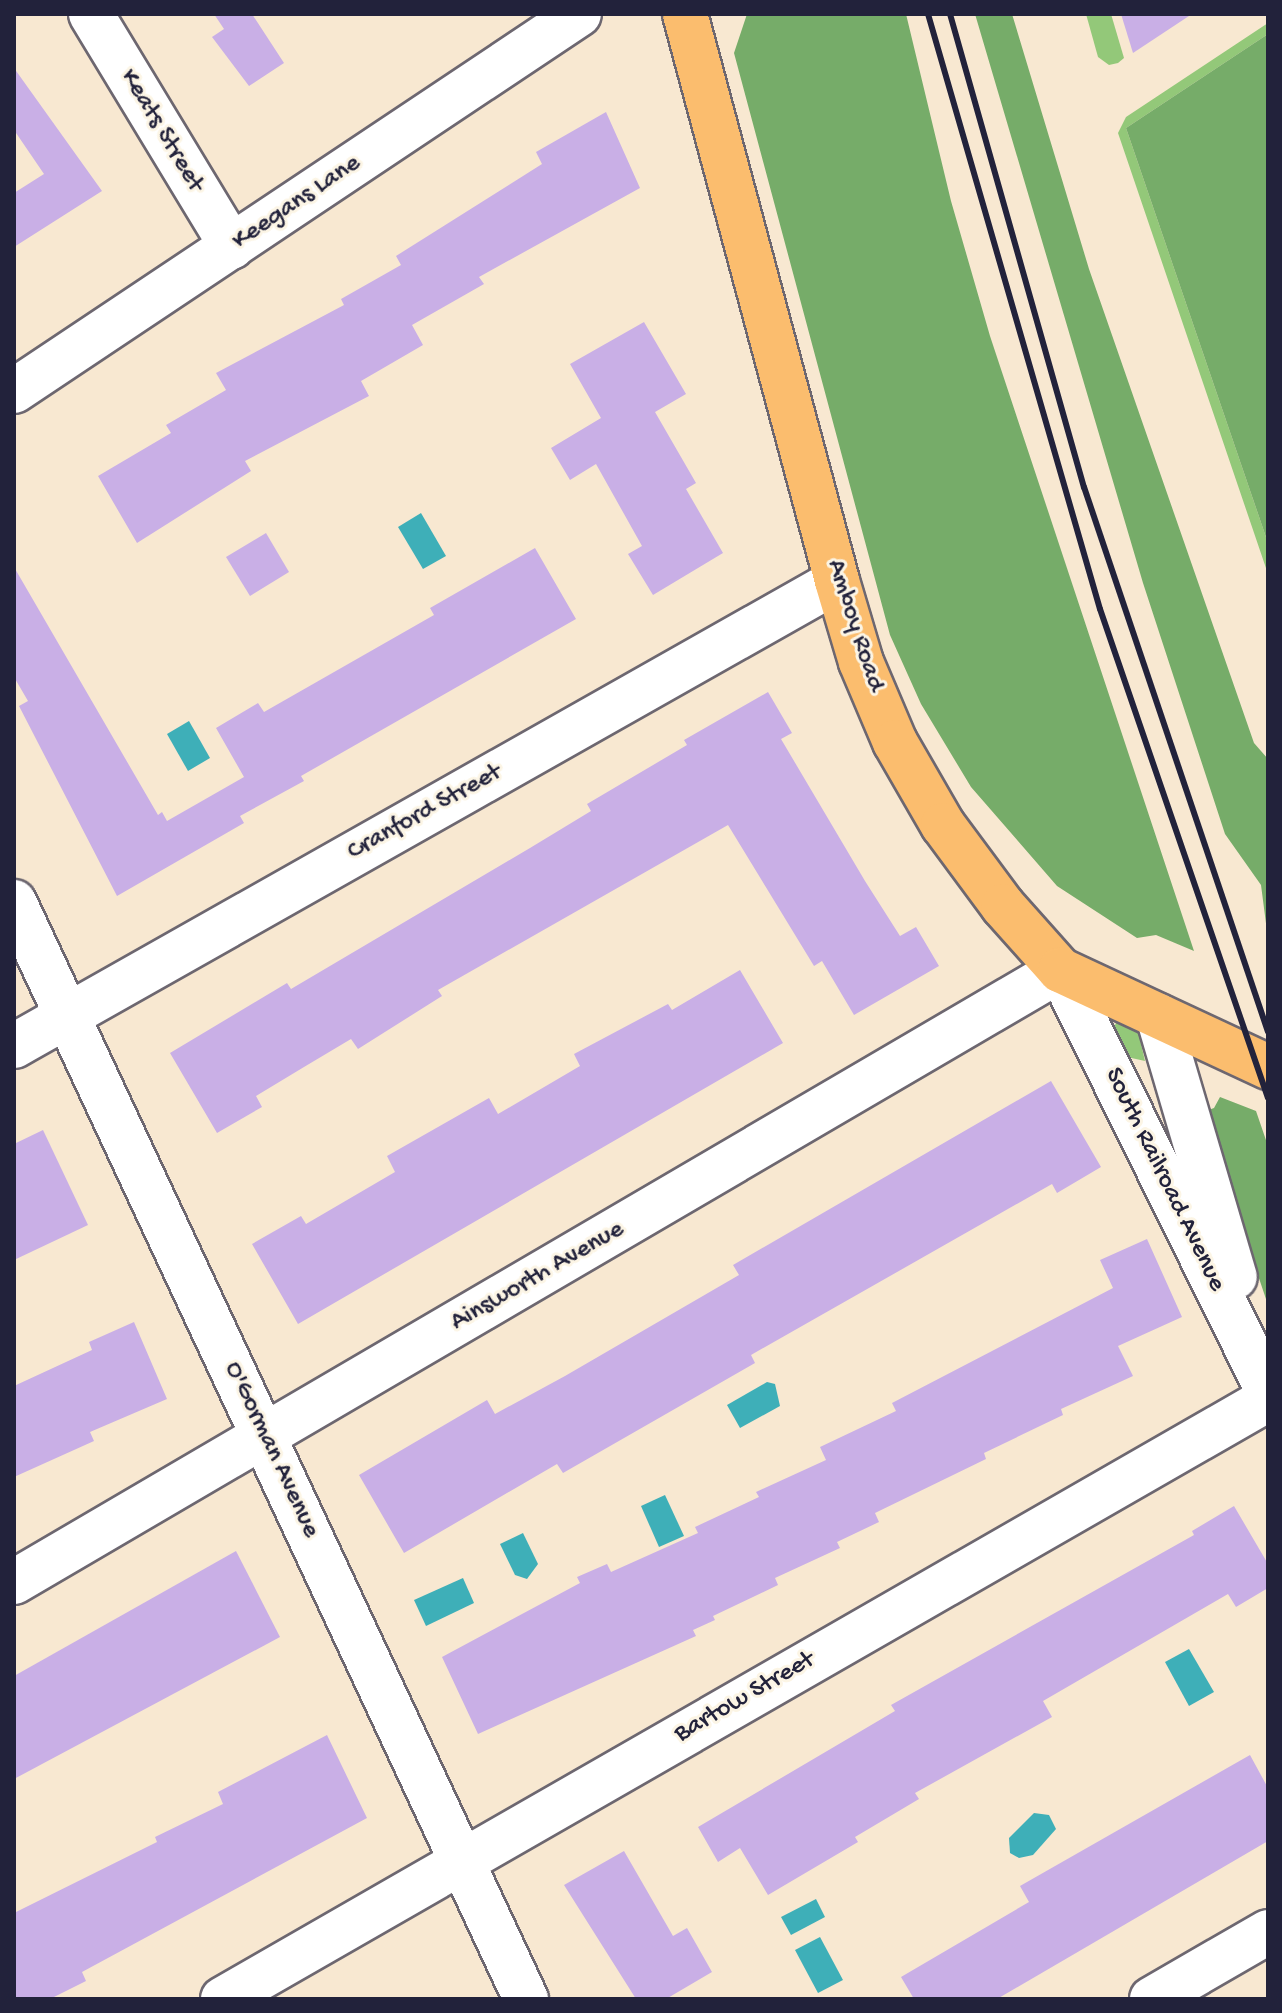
<!DOCTYPE html>
<html>
<head>
<meta charset="utf-8">
<style>
	body { margin:0 }
	#map { position:relative; width:1282px; height:2013px; overflow:hidden; background:#f8e8d1; font-family:"Gochi Hand",sans-serif }
	div>[style] { position:absolute }
	.green>* { inset:0; background:#93c879 }
	.forest>* { inset:0; background:#76ac69 }
	.water>* { inset:0; background:#3eafb8 }
	.building>* { inset:0; background:#c9afe6 }
	.roads { filter:drop-shadow(2px 0 #6d6770) drop-shadow(-2px 0 #6d6770) drop-shadow(0 2px #6d6770) drop-shadow(0 -2px #6d6770) }
	.minor>* { height:44px; margin:-22px; padding:0 22px; transform-origin:22px; border-radius:22px; background:#fff }
	.major>* { height:44px; margin:-22px; padding:0 22px; transform-origin:22px; border-radius:22px; background:#fbbd6e }
	.rail>* { height:6px; margin:-3px; padding:0 3px; transform-origin:3px; border-radius:3px; background:#22223b }
	span { translate:-50% -50%; white-space:nowrap; text-align:center; line-height:1.15; -webkit-text-stroke:6px #fcf5e5; paint-order:stroke }
	.street-label { font-size:26px; color:#22223b }
	.frame { position:absolute; inset:0; border:16px solid #22223b; pointer-events:none }
</style>
</head>
<body>
<div id="map">
	<div class="green">
		<div style="clip-path:polygon(1086px 14px,1111px 14px,1124px 58px,1118px 63px,1109px 65px,1098px 57px)"></div>
		<div style="clip-path:polygon(1268px 23px,1268px 34px,1126px 128px,1268px 543px,1268px 574px,1118px 133px,1126px 117px)"></div>
		<div style="clip-path:polygon(1120px 1017px,1138px 1031px,1145px 1061px,1118px 1055px,1105px 1018px,1115px 1025px)"></div>
	</div>
	<div class="forest">
		<div style="clip-path:polygon(747px 14px,906px 14px,951px 201px,990px 336px,1194px 951px,1156px 935px,1137px 938px,1057px 886px,971px 787px,921px 704px,890px 635px,734px 53px)"></div>
		<div style="clip-path:polygon(975px 14px,1012px 14px,1089px 269px,1254px 743px,1268px 759px,1268px 939px,1261px 885px,1225px 834px,1143px 583px)"></div>
		<div style="clip-path:polygon(1268px 34px,1268px 543px,1126px 128px)"></div>
		<div style="clip-path:polygon(1220px 1097px,1256px 1111px,1268px 1146px,1268px 1305px,1203px 1112px,1214px 1108px)"></div>
	</div>
	<div class="water">
		<div style="clip-path:polygon(421px 513px,446px 556px,423px 569px,398px 527px)"></div>
		<div style="clip-path:polygon(189px 721px,210px 758px,188px 771px,167px 734px)"></div>
		<div style="clip-path:polygon(767px 1382px,775px 1384px,780px 1406px,740px 1428px,727px 1405px)"></div>
		<div style="clip-path:polygon(665px 1495px,684px 1536px,659px 1547px,641px 1506px)"></div>
		<div style="clip-path:polygon(523px 1533px,538px 1564px,527px 1579px,515px 1575px,500px 1544px)"></div>
		<div style="clip-path:polygon(463px 1578px,474px 1603px,426px 1626px,414px 1600px)"></div>
		<div style="clip-path:polygon(1189px 1649px,1214px 1692px,1189px 1706px,1165px 1662px)"></div>
		<div style="clip-path:polygon(1034px 1813px,1049px 1815px,1056px 1829px,1033px 1855px,1019px 1858px,1010px 1853px,1009px 1838px)"></div>
		<div style="clip-path:polygon(816px 1899px,825px 1917px,791px 1935px,781px 1917px)"></div>
		<div style="clip-path:polygon(820px 1937px,843px 1980px,818px 1993px,795px 1950px)"></div>
	</div>
	<div class="building">
		<div style="clip-path:polygon(214px 14px,252px 14px,284px 63px,249px 86px,212px 37px,224px 29px)"></div>
		<div style="clip-path:polygon(1121px 14px,1192px 14px,1133px 53px)"></div>
		<div style="clip-path:polygon(14px 68px,102px 191px,14px 247px,14px 193px,44px 174px,14px 130px)"></div>
		<div style="clip-path:polygon(606px 112px,640px 188px,479px 277px,484px 284px,412px 325px,423px 345px,361px 381px,369px 396px,245px 461px,251px 471px,137px 543px,98px 476px,171px 433px,166px 425px,226px 390px,216px 373px,344px 305px,341px 299px,401px 265px,396px 256px,542px 164px,536px 152px)"></div>
		<div style="clip-path:polygon(644px 322px,686px 394px,655px 412px,696px 483px,686px 489px,723px 553px,653px 595px,628px 554px,642px 546px,596px 464px,570px 480px,551px 448px,601px 418px,570px 364px)"></div>
		<div style="clip-path:polygon(266px 533px,289px 572px,250px 596px,226px 557px)"></div>
		<div style="clip-path:polygon(535px 548px,576px 619px,301px 776px,304px 781px,240px 816px,244px 823px,117px 896px,19px 706px,28px 701px,14px 677px,14px 567px,158px 815px,162px 812px,167px 821px,244px 777px,216px 728px,258px 703px,264px 712px,434px 615px,430px 608px)"></div>
		<div style="clip-path:polygon(768px 692px,792px 733px,781px 739px,865px 881px,900px 936px,916px 927px,939px 966px,854px 1015px,822px 961px,814px 966px,728px 825px,438px 990px,442px 996px,358px 1049px,351px 1039px,304px 1067px,256px 1096px,262px 1107px,217px 1133px,170px 1053px,287px 983px,291px 989px,530px 848px,591px 811px,587px 804px,687px 745px,684px 740px)"></div>
		<div style="clip-path:polygon(740px 970px,783px 1043px,298px 1324px,252px 1244px,301px 1216px,306px 1224px,395px 1172px,387px 1156px,489px 1098px,498px 1114px,580px 1066px,574px 1054px,668px 1004px,672px 1010px)"></div>
		<div style="clip-path:polygon(1051px 1081px,1101px 1167px,1057px 1193px,1052px 1184px,751px 1355px,755px 1363px,563px 1473px,557px 1464px,404px 1553px,359px 1475px,487px 1400px,495px 1414px,565px 1376px,739px 1275px,733px 1265px)"></div>
		<div style="clip-path:polygon(43px 1130px,88px 1225px,14px 1260px,14px 1144px)"></div>
		<div style="clip-path:polygon(1147px 1239px,1182px 1317px,1118px 1346px,1133px 1376px,1061px 1409px,1063px 1415px,984px 1453px,986px 1459px,875px 1513px,879px 1522px,837px 1542px,840px 1548px,775px 1578px,778px 1585px,713px 1616px,715px 1620px,693px 1630px,696px 1636px,478px 1734px,442px 1657px,580px 1583px,577px 1577px,607px 1564px,611px 1572px,698px 1533px,695px 1527px,759px 1497px,756px 1492px,826px 1460px,820px 1447px,896px 1411px,892px 1403px,1113px 1288px,1100px 1260px)"></div>
		<div style="clip-path:polygon(134px 1322px,167px 1399px,90px 1432px,94px 1441px,14px 1477px,14px 1386px,92px 1350px,89px 1342px)"></div>
		<div style="clip-path:polygon(1234px 1506px,1268px 1564px,1268px 1588px,1236px 1607px,1228px 1594px,1043px 1701px,1052px 1717px,915px 1793px,919px 1799px,855px 1837px,858px 1842px,768px 1895px,740px 1848px,718px 1862px,698px 1827px,895px 1711px,891px 1705px,1194px 1535px,1192px 1531px)"></div>
		<div style="clip-path:polygon(236px 1551px,280px 1637px,14px 1779px,14px 1676px)"></div>
		<div style="clip-path:polygon(327px 1735px,367px 1818px,82px 1972px,86px 1981px,50px 1999px,14px 1999px,14px 1913px,157px 1842px,155px 1837px,223px 1804px,218px 1792px)"></div>
		<div style="clip-path:polygon(1250px 1755px,1268px 1788px,1268px 1841px,997px 1999px,914px 1999px,901px 1977px,1029px 1902px,1020px 1886px)"></div>
		<div style="clip-path:polygon(624px 1851px,673px 1936px,687px 1928px,712px 1972px,666px 1999px,636px 1999px,564px 1885px)"></div>
	</div>
	<div class="roads">
		<div class="minor">
			<div style="left:91px;top:14px;width:272px;rotate:58.8deg"></div>
			<div style="left:14px;top:391px;width:679px;rotate:-33.71deg"></div>
			<div style="left:14px;top:902px;width:1211px;rotate:64.98deg"></div>
			<div style="left:1158px;top:1016px;width:272px;rotate:73.6deg"></div>
			<div style="left:14px;top:1046px;width:945px;rotate:-29.47deg"></div>
			<div style="left:14px;top:1582px;width:1212px;rotate:-30.33deg"></div>
			<div style="left:1060px;top:970px;width:470px;rotate:63.7deg"></div>
			<div style="left:223px;top:1999px;width:1205px;rotate:-29.86deg"></div>
			<div style="left:1152px;top:1999px;width:134px;rotate:-30deg"></div>
		</div>
		<div class="major">
			<div style="left:685px;top:14px;width:587px;rotate:74.99deg"></div>
			<div style="left:837px;top:581px;width:84px;rotate:73.5deg"></div>
			<div style="left:861px;top:662px;width:87px;rotate:67deg"></div>
			<div style="left:895px;top:742px;width:96px;rotate:60deg"></div>
			<div style="left:943px;top:825px;width:101px;rotate:53.5deg"></div>
			<div style="left:1003px;top:906px;width:86px;rotate:48.3deg"></div>
			<div style="left:1060px;top:970px;width:230px;rotate:25deg"></div>
		</div>
	</div>
	<div class="rail">
		<div style="left:928px;top:14px;width:619px;rotate:73.88deg"></div>
		<div style="left:1100px;top:609px;width:517px;rotate:71.04deg"></div>
		<div style="left:950px;top:14px;width:492px;rotate:74.2deg"></div>
		<div style="left:1084px;top:487px;width:575px;rotate:71.34deg"></div>
	</div>
	<div class="street-label">
		<span style="left:161px;top:131px;rotate:59deg">Keats Street</span>
		<span style="left:297px;top:203px;rotate:-34deg">Keegans Lane</span>
		<span style="left:854px;top:626px;rotate:72deg">Amboy Road</span>
		<span style="left:425px;top:813px;rotate:-29deg">Cranford Street</span>
		<span style="left:1164px;top:1180px;rotate:64deg">South Railroad Avenue</span>
		<span style="left:538px;top:1277px;rotate:-30deg">Ainsworth Avenue</span>
		<span style="left:271px;top:1450px;rotate:65deg">O'Gorman Avenue</span>
		<span style="left:745px;top:1698px;rotate:-30deg">Bartow Street</span>
	</div>
	<div class="frame"></div>
</div>
</body>
</html>
